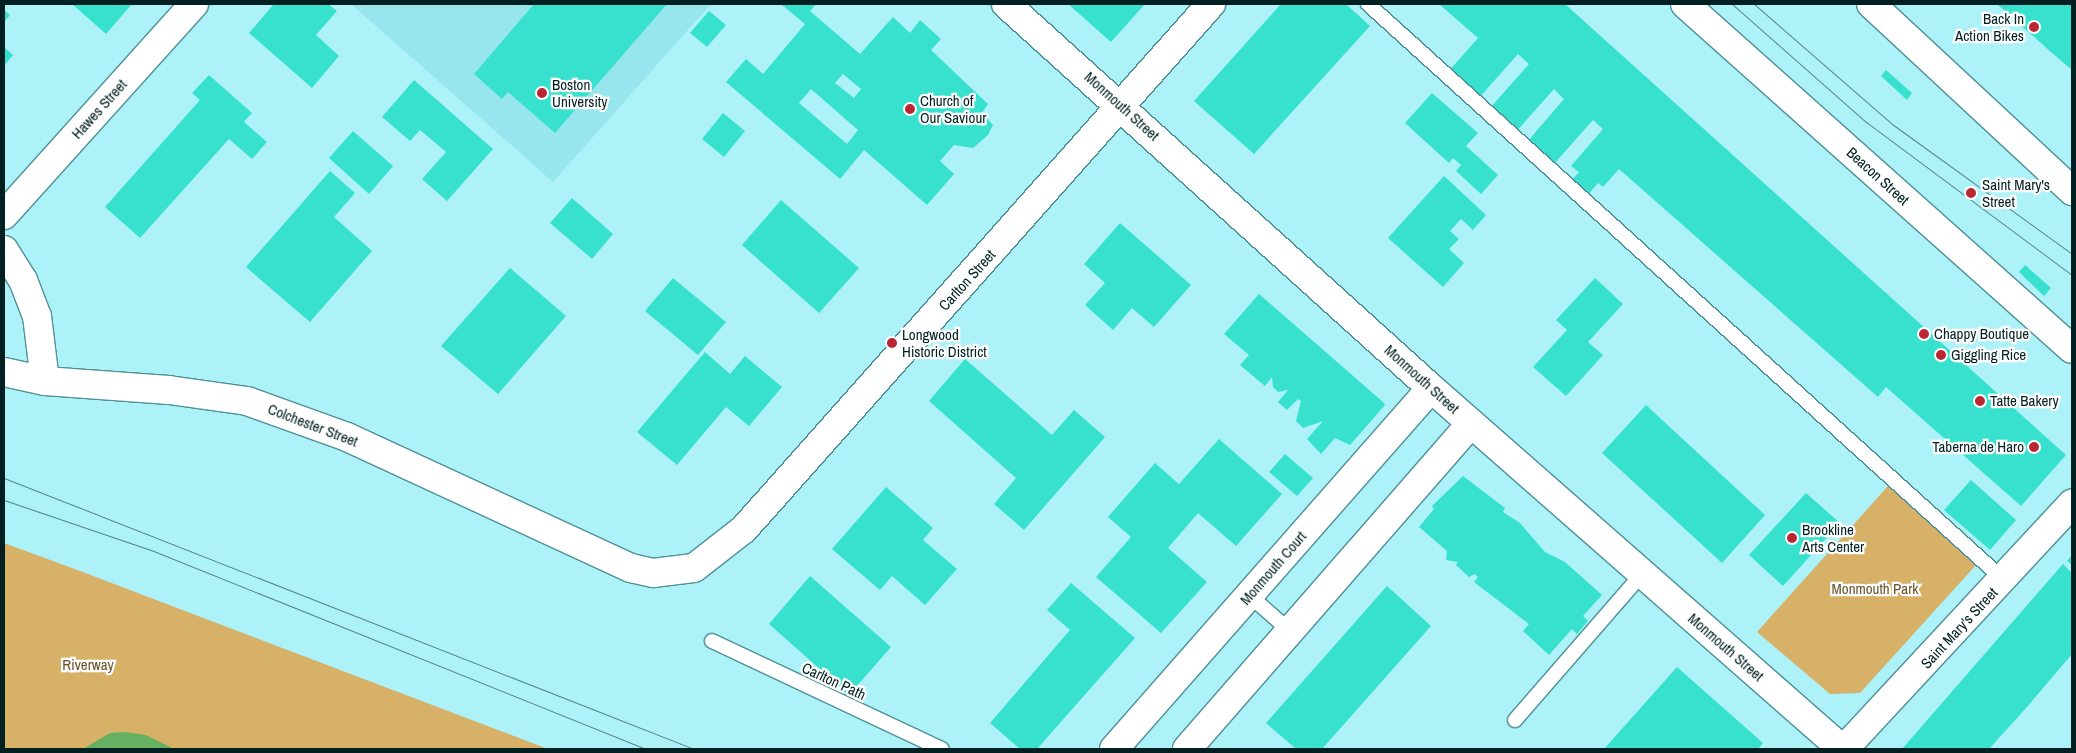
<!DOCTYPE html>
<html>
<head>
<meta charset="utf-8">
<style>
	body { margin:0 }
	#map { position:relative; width:2076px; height:753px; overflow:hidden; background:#adf2f8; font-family:"Archivo Narrow",sans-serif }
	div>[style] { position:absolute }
	.built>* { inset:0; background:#97e6ed }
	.green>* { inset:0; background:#d6b167 }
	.water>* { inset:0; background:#65b161 }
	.building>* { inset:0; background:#37e1cd }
	.roads { filter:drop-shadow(1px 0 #4e9197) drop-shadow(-1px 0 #4e9197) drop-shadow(0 1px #4e9197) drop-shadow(0 -1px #4e9197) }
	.lane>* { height:14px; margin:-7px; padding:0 7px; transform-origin:7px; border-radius:7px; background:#fff }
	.street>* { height:28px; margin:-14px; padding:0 14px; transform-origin:14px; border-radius:14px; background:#fff }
	.secondary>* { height:28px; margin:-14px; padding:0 14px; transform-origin:14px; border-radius:14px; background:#fff }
	.primary>* { height:28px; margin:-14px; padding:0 14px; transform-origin:14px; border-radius:14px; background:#fff }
	.tram>* { height:1px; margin:-0.5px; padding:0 0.5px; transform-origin:0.5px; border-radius:0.5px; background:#548488 }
	.dots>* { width:14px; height:14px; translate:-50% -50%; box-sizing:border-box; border:2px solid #fff; border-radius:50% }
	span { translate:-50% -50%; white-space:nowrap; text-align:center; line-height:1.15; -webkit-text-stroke:4.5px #fff; paint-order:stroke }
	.poi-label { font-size:15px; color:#021f21 }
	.right { translate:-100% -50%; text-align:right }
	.left { translate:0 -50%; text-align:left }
	.street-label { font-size:15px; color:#021f21 }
	.park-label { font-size:15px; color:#685328 }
	.frame { position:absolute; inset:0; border:5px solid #021f21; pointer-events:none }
</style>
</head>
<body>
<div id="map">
	<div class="built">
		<div style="clip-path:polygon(351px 4px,711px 4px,553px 182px)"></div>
	</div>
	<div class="green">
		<div style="clip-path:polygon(1888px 486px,1976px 565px,1860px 693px,1830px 694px,1757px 632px)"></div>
		<div style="clip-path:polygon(4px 543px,80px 571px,548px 749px,4px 749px)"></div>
	</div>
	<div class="water">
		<div style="clip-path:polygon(126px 732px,146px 735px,174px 749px,83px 749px,110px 733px)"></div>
	</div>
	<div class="building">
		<div style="clip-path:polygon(72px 4px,132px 4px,106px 34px)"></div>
		<div style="clip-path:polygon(274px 4px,328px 4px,337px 11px,316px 35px,339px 56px,312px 88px,249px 33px)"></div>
		<div style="clip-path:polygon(534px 4px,667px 4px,555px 133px,508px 92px,502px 99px,474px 74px)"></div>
		<div style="clip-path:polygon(evenodd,781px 4px,816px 4px,810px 11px,860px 54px,893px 17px,910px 33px,920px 20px,941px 39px,931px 50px,988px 104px,982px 113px,993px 125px,988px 135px,973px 148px,954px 145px,940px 161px,954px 174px,927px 205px,864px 150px,840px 179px,726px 82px,746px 59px,763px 74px,805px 24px,781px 4px,843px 74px,861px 89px,854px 98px,835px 83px,843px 74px,781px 4px,811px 89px,858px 130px,847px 144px,799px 103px,811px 89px)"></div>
		<div style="clip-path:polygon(1068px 4px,1145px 4px,1111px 42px)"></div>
		<div style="clip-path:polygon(1281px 4px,1346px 4px,1370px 26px,1254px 154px,1194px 101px)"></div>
		<div style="clip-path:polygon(1439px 4px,1565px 4px,2066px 455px,2021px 506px,1886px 387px,1878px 397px,1619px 169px,1603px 187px,1598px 183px,1586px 197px,1570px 182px,1579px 172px,1571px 166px,1603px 129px,1593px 120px,1553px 165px,1527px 142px,1564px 99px,1554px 89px,1515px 133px,1489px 109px,1529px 64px,1518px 54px,1478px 99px,1448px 72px,1478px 38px)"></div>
		<div style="clip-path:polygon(1997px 4px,2072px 4px,2072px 70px,2051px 52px)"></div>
		<div style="clip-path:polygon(4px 10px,10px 15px,4px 22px)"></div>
		<div style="clip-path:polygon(709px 11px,726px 25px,707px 47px,690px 33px)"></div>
		<div style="clip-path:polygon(4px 47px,13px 55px,4px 66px)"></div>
		<div style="clip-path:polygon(1886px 70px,1912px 93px,1907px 100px,1881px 76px)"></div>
		<div style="clip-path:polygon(209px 75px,252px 113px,244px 122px,267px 142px,252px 159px,229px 139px,140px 238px,105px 207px,200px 100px,192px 93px)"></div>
		<div style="clip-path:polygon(414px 80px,493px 149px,447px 201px,422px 179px,446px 152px,420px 130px,410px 141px,382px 117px)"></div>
		<div style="clip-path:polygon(1432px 93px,1478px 133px,1466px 146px,1498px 175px,1481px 194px,1456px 171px,1461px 165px,1453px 158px,1449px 163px,1405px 123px)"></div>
		<div style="clip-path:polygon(723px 113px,745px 131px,724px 157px,702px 139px)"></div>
		<div style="clip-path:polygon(353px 131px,393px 166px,369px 194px,329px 158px)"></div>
		<div style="clip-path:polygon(330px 171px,355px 193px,334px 217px,372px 251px,310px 322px,246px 267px)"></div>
		<div style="clip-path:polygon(1444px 176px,1486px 215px,1473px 230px,1461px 219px,1450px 231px,1459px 239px,1449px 249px,1464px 263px,1443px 287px,1388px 238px)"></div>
		<div style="clip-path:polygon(572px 198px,613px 234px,592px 259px,550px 223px)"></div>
		<div style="clip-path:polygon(781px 200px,859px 268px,819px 313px,742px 245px)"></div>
		<div style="clip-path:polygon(1120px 223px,1191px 285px,1154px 327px,1132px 308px,1113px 330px,1085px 305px,1105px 283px,1084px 264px)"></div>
		<div style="clip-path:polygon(2025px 265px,2051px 288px,2044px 296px,2019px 272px)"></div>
		<div style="clip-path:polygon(510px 268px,566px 316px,498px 394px,441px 346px)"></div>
		<div style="clip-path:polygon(673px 278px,726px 322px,698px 355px,645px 311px)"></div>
		<div style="clip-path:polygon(1595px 278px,1623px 304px,1588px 342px,1603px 355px,1566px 396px,1533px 367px,1567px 330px,1556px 320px)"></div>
		<div style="clip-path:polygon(1259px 294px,1383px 402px,1385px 405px,1350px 445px,1335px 438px,1321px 454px,1307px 439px,1323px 421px,1303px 428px,1296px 421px,1301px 401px,1298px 399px,1287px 410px,1278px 402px,1288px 390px,1278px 392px,1273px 387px,1272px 377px,1265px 386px,1240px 365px,1249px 355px,1224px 334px)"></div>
		<div style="clip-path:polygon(705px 352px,730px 374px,745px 356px,782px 387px,749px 426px,726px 407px,677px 465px,637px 432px)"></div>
		<div style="clip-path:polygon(965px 359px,1052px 435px,1074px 410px,1105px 437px,1024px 530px,994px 504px,1016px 478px,929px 401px)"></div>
		<div style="clip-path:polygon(1646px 405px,1765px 515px,1722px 563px,1602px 453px)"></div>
		<div style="clip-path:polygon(1219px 439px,1282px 494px,1236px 546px,1198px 513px,1168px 548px,1207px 582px,1161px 633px,1096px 577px,1131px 537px,1108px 517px,1155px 463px,1179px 484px)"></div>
		<div style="clip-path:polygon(1285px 454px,1313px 478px,1297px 496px,1269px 472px)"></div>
		<div style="clip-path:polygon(1463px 476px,1505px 508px,1503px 512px,1520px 523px,1545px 552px,1565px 562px,1602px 595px,1583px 616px,1588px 621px,1577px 634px,1572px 629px,1549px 655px,1523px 631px,1529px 624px,1474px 582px,1478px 577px,1475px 574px,1469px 577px,1456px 565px,1458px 562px,1446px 560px,1447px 551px,1419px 527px,1434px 509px,1432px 506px)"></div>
		<div style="clip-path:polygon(1971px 480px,2016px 520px,1990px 550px,1944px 510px)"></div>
		<div style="clip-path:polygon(886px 487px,933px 528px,923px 540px,957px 569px,925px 605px,892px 576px,880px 590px,832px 549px)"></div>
		<div style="clip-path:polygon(1806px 493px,1840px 523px,1783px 586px,1749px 555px)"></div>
		<div style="clip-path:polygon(2072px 555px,2072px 565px,2067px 561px)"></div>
		<div style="clip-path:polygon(2063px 564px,2072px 573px,2072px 654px,2027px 707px,1989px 749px,1902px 749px)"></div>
		<div style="clip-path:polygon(810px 576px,891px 647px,849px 695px,769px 624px)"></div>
		<div style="clip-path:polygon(1071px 583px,1135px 638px,1037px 749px,1020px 749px,990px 723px,1070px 630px,1047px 610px)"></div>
		<div style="clip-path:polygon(1387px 586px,1431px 626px,1322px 749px,1296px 749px,1266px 723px)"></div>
		<div style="clip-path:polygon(1677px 667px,1763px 743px,1758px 749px,1604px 749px)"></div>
	</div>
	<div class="roads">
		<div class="lane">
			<div style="left:1368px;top:4px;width:858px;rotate:42.17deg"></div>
			<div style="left:1249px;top:595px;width:55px;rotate:41.3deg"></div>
			<div style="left:712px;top:641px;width:254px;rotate:25.2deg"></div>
			<div style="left:1515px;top:720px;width:194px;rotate:-49deg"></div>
		</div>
		<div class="street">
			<div style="left:1006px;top:4px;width:573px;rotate:42.1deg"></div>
			<div style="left:1431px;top:388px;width:547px;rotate:41.29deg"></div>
			<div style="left:4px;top:215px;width:284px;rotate:-48deg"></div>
			<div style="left:4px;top:250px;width:36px;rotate:58deg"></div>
			<div style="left:23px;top:280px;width:39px;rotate:69deg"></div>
			<div style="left:37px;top:316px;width:65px;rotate:83deg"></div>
			<div style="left:1114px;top:749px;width:480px;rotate:-48.7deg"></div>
			<div style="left:1187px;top:749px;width:432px;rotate:-48.9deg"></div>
			<div style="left:1844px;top:749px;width:335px;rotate:-47.1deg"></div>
		</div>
		<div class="secondary">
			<div style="left:4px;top:372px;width:42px;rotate:12.4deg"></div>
			<div style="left:45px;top:381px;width:124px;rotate:4.2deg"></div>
			<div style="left:169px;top:390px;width:79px;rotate:8deg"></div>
			<div style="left:247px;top:401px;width:106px;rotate:19.8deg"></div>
			<div style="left:347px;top:437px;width:313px;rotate:24.8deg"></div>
			<div style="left:631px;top:568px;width:23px;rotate:13deg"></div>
			<div style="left:653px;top:573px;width:41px;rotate:-7deg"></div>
			<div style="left:694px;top:568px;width:63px;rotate:-38deg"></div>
			<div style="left:744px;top:529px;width:703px;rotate:-48.35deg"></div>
		</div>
		<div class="primary">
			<div style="left:1685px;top:4px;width:518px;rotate:41.72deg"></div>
			<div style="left:1871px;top:4px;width:275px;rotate:42.9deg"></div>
		</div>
	</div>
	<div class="tram">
		<div style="left:1732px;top:4px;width:179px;rotate:41.4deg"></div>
		<div style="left:1866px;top:122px;width:257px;rotate:36.6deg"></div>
		<div style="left:1754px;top:4px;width:183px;rotate:41deg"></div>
		<div style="left:1892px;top:124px;width:222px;rotate:35.8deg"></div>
		<div style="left:4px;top:478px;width:741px;rotate:21.44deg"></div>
		<div style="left:4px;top:500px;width:155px;rotate:18.8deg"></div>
		<div style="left:151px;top:550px;width:534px;rotate:21.9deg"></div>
	</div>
	<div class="dots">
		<div style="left:2034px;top:27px;background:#b82732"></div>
		<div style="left:542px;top:93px;background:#b82732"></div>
		<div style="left:910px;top:109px;background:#b82732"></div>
		<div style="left:1971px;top:193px;background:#b82732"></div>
		<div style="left:1924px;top:334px;background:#b82732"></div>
		<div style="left:892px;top:343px;background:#b82732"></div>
		<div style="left:1941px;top:355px;background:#b82732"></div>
		<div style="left:1980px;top:401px;background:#b82732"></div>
		<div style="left:2034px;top:447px;background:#b82732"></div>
		<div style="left:1792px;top:538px;background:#b82732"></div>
	</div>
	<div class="poi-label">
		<span class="right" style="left:2024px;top:27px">Back In<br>Action Bikes</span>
		<span class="left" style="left:552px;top:93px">Boston<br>University</span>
		<span class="left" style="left:920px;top:109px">Church of<br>Our Saviour</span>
		<span class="left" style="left:1982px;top:193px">Saint Mary's<br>Street</span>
		<span class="left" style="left:902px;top:343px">Longwood<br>Historic District</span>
		<span class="left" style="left:1934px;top:334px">Chappy Boutique</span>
		<span class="left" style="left:1951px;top:355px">Giggling Rice</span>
		<span class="left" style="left:1990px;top:401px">Tatte Bakery</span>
		<span class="right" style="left:2024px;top:447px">Taberna de Haro</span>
		<span class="left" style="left:1802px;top:538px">Brookline<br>Arts Center</span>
	</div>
	<div class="street-label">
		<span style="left:1122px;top:106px;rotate:42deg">Monmouth Street</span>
		<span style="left:99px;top:109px;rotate:-48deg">Hawes Street</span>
		<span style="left:1878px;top:176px;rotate:42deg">Beacon Street</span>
		<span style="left:967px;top:280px;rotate:-48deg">Carlton Street</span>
		<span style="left:1422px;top:379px;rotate:42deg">Monmouth Street</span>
		<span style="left:313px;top:425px;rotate:21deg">Colchester Street</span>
		<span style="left:1273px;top:568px;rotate:-49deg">Monmouth Court</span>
		<span style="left:1959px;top:628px;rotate:-47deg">Saint Mary's Street</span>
		<span style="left:1726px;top:647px;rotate:41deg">Monmouth Street</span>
		<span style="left:834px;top:681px;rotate:25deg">Carlton Path</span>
	</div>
	<div class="park-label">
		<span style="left:1875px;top:589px">Monmouth Park</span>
		<span style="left:88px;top:665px">Riverway</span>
	</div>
	<div class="frame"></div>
</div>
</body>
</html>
